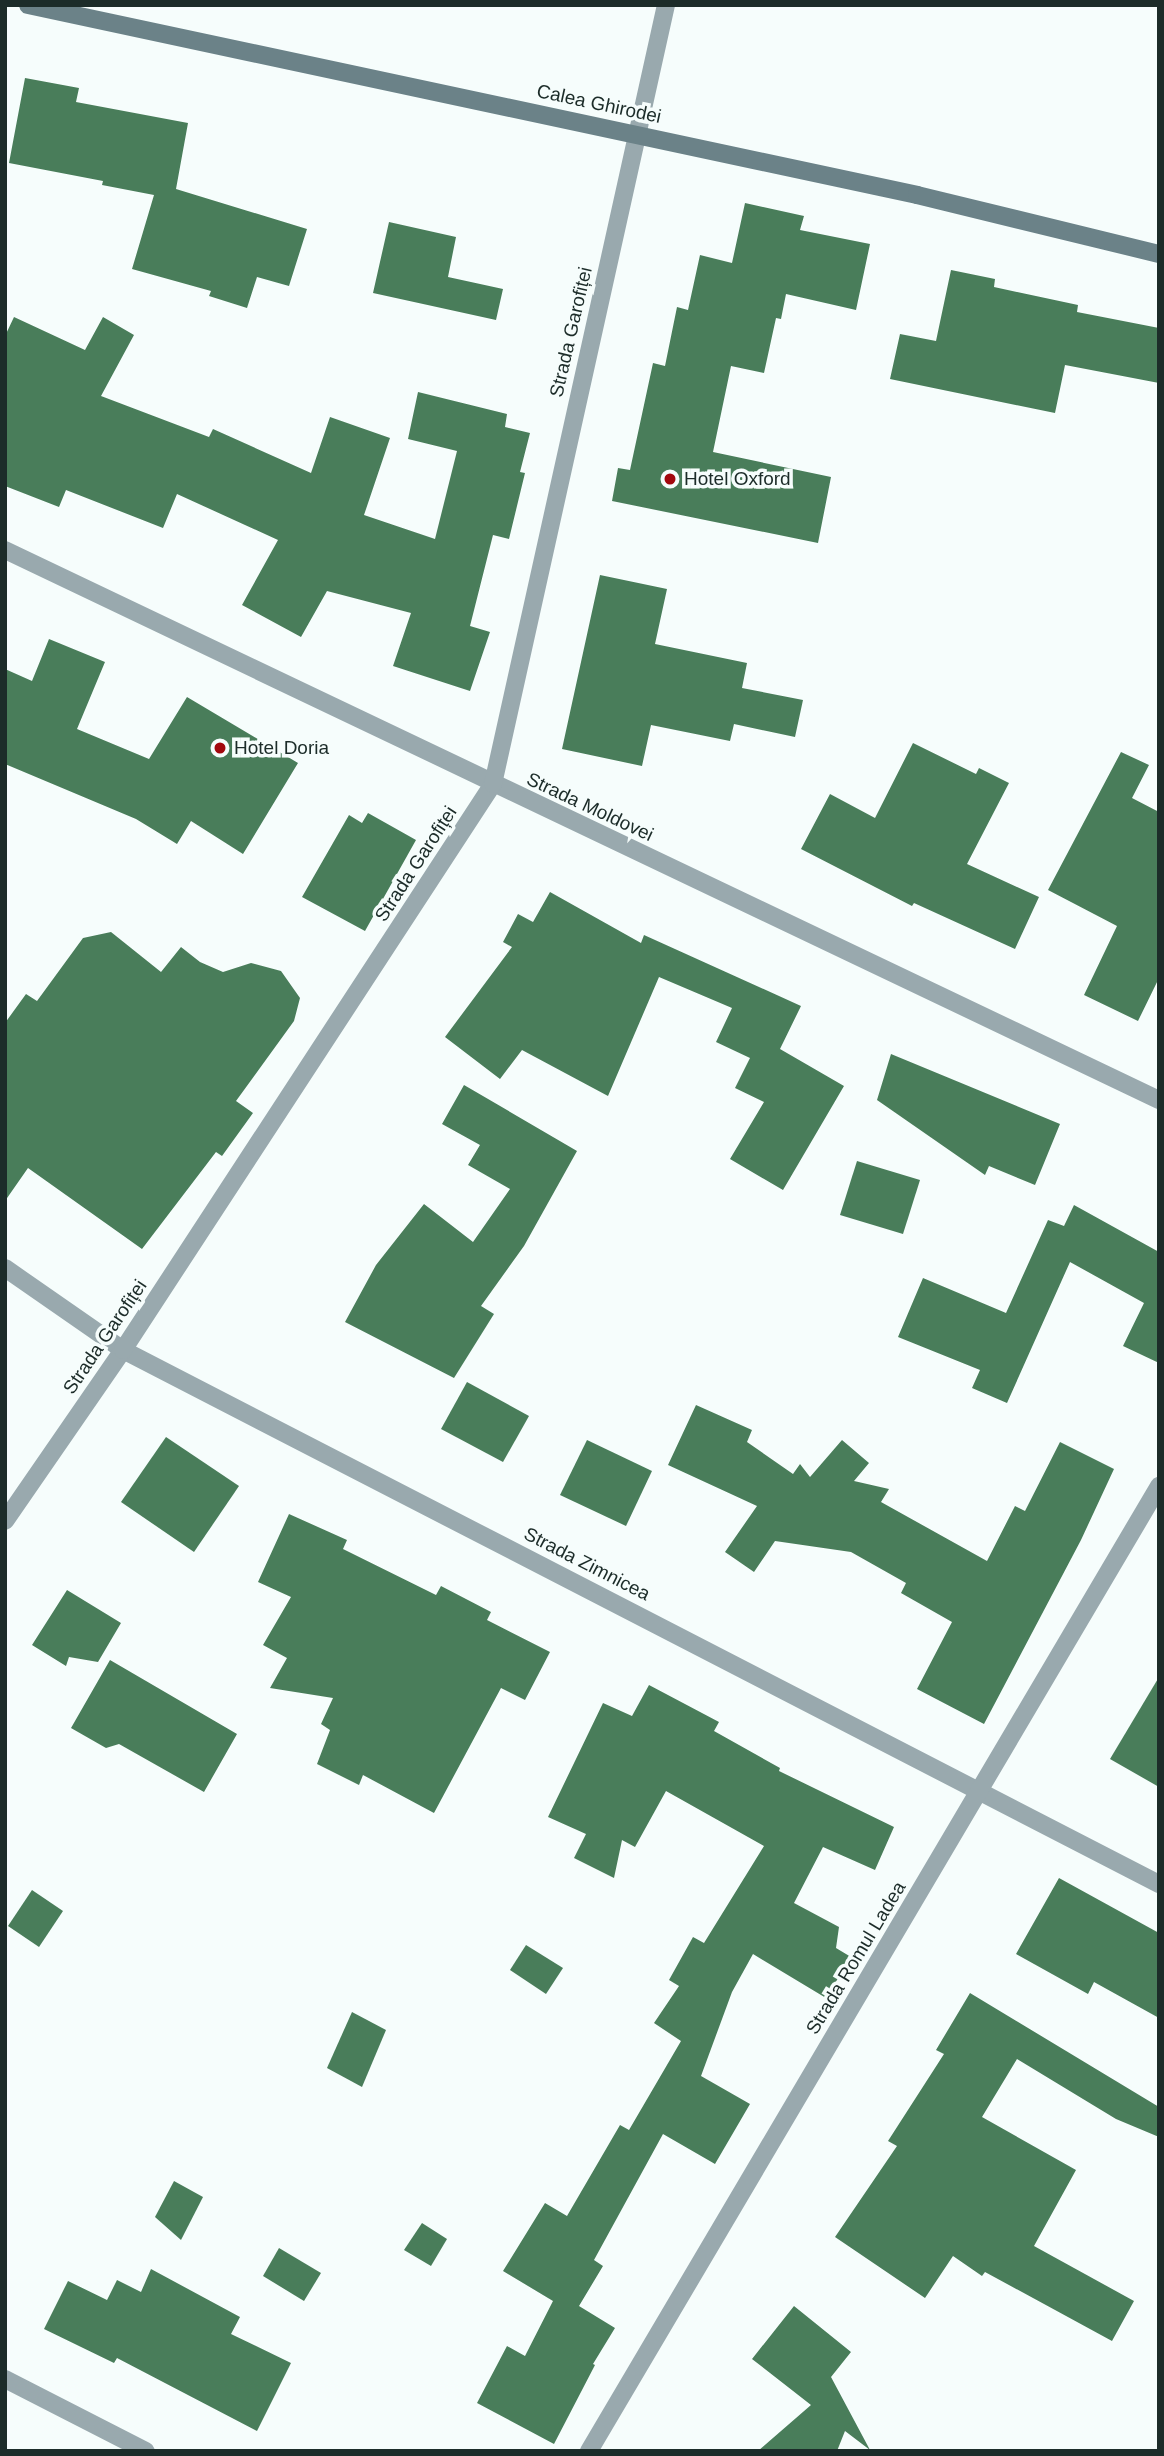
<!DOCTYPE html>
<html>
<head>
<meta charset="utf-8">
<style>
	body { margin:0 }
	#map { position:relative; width:1164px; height:2456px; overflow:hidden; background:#f6fdfc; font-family:Arial,sans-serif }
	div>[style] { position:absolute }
	.building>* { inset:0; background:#497d5a }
	.street>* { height:18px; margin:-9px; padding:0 9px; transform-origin:9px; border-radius:9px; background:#99a9ae }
	.secondary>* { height:18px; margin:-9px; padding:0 9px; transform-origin:9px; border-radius:9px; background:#6b8288 }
	.dots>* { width:19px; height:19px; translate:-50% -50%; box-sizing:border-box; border:4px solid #f6fdfc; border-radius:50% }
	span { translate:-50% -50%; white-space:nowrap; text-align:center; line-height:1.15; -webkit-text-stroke:7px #f6fdfc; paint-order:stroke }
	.street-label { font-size:19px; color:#1c2c29 }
	.poi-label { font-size:19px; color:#1c2c29 }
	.left { translate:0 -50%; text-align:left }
	.frame { position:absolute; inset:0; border:7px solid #1c2c29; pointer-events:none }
</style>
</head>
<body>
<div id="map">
	<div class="building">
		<div style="clip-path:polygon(25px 78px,79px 88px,76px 102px,188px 123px,176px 189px,307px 229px,289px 286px,257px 277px,247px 308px,209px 296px,211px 291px,132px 269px,154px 195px,102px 185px,103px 181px,9px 163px)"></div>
		<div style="clip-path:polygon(745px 203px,804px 216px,800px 230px,870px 244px,856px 310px,786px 294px,781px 319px,776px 318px,764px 373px,731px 366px,713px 452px,831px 477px,818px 543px,612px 501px,618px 468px,630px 470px,653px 363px,665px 366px,677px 307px,688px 310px,700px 255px,732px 263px)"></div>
		<div style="clip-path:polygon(389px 222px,456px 237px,448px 277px,503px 289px,496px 320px,373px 293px)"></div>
		<div style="clip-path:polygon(951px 270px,995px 279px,994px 287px,1078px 305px,1077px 312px,1159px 328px,1159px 383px,1065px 365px,1055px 413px,890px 379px,900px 334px,936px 341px)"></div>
		<div style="clip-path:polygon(14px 317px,85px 350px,103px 317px,134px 335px,101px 396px,209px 437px,213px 429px,311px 473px,330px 417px,390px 438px,364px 515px,435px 539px,457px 451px,408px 439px,418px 392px,507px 414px,505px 427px,530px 433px,520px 472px,525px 473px,509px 539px,493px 535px,470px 626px,490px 632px,470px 691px,393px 666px,411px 613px,327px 591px,301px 637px,242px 605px,278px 540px,177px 494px,163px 528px,66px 490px,59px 507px,5px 486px,5px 336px)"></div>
		<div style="clip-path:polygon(600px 575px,667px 589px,655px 644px,747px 663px,742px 688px,803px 700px,795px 737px,734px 724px,730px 741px,651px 725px,642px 766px,562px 749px)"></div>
		<div style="clip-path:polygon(49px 639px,105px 662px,77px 729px,149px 759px,187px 697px,298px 763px,243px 854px,191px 821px,177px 844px,136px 819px,5px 764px,5px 669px,32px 681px)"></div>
		<div style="clip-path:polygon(913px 743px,976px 774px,979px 768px,1009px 783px,967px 864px,1039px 897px,1015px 949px,914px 903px,912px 906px,801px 849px,830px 794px,875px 818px)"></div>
		<div style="clip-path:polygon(1121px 752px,1149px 765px,1132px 798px,1159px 812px,1159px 978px,1138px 1021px,1084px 995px,1117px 926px,1048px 890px)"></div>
		<div style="clip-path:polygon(368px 813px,416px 840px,365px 931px,302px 897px,349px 815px,362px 823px)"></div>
		<div style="clip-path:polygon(550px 892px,641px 943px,644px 935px,801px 1006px,780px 1049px,844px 1086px,783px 1190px,730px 1159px,764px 1102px,735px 1088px,750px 1058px,716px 1042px,732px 1008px,659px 977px,608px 1096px,522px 1050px,500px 1079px,445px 1037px,512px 947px,503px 942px,518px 914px,533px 922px)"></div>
		<div style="clip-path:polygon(111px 932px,161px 972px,181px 947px,200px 962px,223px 972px,251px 963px,281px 971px,300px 998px,294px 1021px,236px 1101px,253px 1113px,222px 1156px,216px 1152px,142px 1249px,28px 1168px,5px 1201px,5px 1023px,26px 994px,37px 1001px,83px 938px)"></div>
		<div style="clip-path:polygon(891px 1054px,1060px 1124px,1035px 1185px,989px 1166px,985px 1175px,877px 1100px)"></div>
		<div style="clip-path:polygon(464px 1085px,577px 1151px,524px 1246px,481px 1306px,494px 1314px,454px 1378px,345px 1322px,376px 1265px,424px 1204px,473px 1242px,510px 1189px,468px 1165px,480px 1145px,442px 1124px)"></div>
		<div style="clip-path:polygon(857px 1161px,920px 1180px,903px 1234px,840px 1215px)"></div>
		<div style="clip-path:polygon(1074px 1205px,1159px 1252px,1159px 1363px,1123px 1346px,1144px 1303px,1070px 1262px,1007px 1403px,972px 1388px,980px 1370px,898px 1337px,923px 1278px,1006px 1313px,1048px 1220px,1064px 1226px)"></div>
		<div style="clip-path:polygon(467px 1382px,529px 1416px,503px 1462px,441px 1429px)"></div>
		<div style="clip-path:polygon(696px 1405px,752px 1430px,747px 1442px,793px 1474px,800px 1464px,810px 1477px,842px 1440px,869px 1463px,854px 1481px,889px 1489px,881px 1502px,987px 1561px,1015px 1506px,1025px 1511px,1060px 1442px,1114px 1469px,1081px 1540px,984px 1724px,917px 1689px,952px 1622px,901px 1593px,906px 1583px,851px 1552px,775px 1541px,754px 1572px,725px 1552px,757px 1506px,668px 1465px)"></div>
		<div style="clip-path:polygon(166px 1437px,239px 1486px,194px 1552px,121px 1502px)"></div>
		<div style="clip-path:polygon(587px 1440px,652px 1471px,626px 1526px,560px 1495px)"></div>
		<div style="clip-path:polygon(289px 1514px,347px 1540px,343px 1549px,436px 1595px,441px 1586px,491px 1612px,487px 1620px,550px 1652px,525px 1700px,501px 1688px,434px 1813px,363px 1775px,359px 1785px,317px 1764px,330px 1730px,321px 1724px,333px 1698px,270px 1688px,287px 1658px,263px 1645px,291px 1597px,258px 1582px)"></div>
		<div style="clip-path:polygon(67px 1590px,121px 1623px,98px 1662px,69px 1657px,66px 1666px,32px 1645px)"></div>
		<div style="clip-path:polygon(110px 1660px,237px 1734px,204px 1792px,119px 1744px,106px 1748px,71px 1728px)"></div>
		<div style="clip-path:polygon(1159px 1677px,1159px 1787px,1110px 1759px)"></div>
		<div style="clip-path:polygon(649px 1685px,719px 1722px,714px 1731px,780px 1768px,779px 1771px,894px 1827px,875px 1870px,823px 1847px,794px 1903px,839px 1927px,836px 1948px,851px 1957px,826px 1998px,753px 1954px,732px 1992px,701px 2076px,750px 2104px,715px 2164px,663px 2134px,594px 2260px,603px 2266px,579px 2306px,615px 2328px,593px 2364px,595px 2365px,554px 2444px,477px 2403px,507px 2346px,525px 2356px,553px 2301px,503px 2271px,545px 2203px,567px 2216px,620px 2125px,629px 2130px,681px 2041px,654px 2023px,679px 1986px,669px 1980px,693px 1937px,704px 1943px,764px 1846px,666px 1791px,635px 1847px,622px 1840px,614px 1878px,574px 1858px,586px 1834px,548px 1817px,603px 1703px,632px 1716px)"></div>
		<div style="clip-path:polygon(1059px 1878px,1159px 1933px,1159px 2018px,1094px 1982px,1088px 1994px,1016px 1954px)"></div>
		<div style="clip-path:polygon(32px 1890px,63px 1911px,39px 1947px,8px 1926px)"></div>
		<div style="clip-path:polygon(526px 1945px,563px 1968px,546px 1994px,510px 1970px)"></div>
		<div style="clip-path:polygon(970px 1993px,1159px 2107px,1159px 2137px,1116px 2119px,1017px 2059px,982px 2117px,1076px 2170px,1034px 2246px,1134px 2301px,1112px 2341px,985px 2272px,982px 2276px,953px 2256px,925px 2298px,835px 2237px,897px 2146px,888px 2141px,944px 2054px,936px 2050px)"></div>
		<div style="clip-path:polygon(352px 2012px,386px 2030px,362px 2087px,327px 2068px)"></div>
		<div style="clip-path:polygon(174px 2181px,203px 2197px,181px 2240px,155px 2217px)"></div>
		<div style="clip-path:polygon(422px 2223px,447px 2239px,431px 2266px,404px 2250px)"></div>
		<div style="clip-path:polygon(279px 2248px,321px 2273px,304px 2301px,263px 2276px)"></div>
		<div style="clip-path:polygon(151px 2269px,240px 2317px,231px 2334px,291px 2363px,257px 2431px,117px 2358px,114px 2363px,44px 2329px,68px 2281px,107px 2300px,117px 2280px,141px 2292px)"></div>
		<div style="clip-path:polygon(794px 2306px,851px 2352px,831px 2377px,870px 2450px,845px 2431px,837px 2451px,758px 2451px,811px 2405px,752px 2359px)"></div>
	</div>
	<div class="street">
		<div style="left:5px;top:550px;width:1278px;rotate:25.48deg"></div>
		<div style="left:5px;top:1268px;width:144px;rotate:34.8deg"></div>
		<div style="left:123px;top:1350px;width:1166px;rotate:27.27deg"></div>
		<div style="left:5px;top:1521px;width:208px;rotate:-55.4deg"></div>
		<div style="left:123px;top:1350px;width:676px;rotate:-56.83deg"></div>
		<div style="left:493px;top:784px;width:798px;rotate:-77.48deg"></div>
		<div style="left:5px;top:2379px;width:158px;rotate:27.1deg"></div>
		<div style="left:589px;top:2451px;width:1121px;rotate:-59.43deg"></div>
	</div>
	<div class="secondary">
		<div style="left:28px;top:5px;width:909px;rotate:12.06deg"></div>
		<div style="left:917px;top:195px;width:249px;rotate:13.7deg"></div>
	</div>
	<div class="dots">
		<div style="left:670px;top:479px;background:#a2080e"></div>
		<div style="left:220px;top:748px;background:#a2080e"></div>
	</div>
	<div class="street-label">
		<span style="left:599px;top:104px;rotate:12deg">Calea Ghirodei</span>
		<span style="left:571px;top:332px;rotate:-77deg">Strada Garofiței</span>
		<span style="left:590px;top:807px;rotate:25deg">Strada Moldovei</span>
		<span style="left:416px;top:864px;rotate:-57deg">Strada Garofiței</span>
		<span style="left:105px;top:1337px;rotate:-56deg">Strada Garofiței</span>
		<span style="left:587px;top:1564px;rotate:27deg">Strada Zimnicea</span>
		<span style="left:856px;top:1958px;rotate:-59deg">Strada Romul Ladea</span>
	</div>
	<div class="poi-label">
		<span class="left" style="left:684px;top:479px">Hotel Oxford</span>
		<span class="left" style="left:234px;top:748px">Hotel Doria</span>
	</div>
	<div class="frame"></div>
</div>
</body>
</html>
